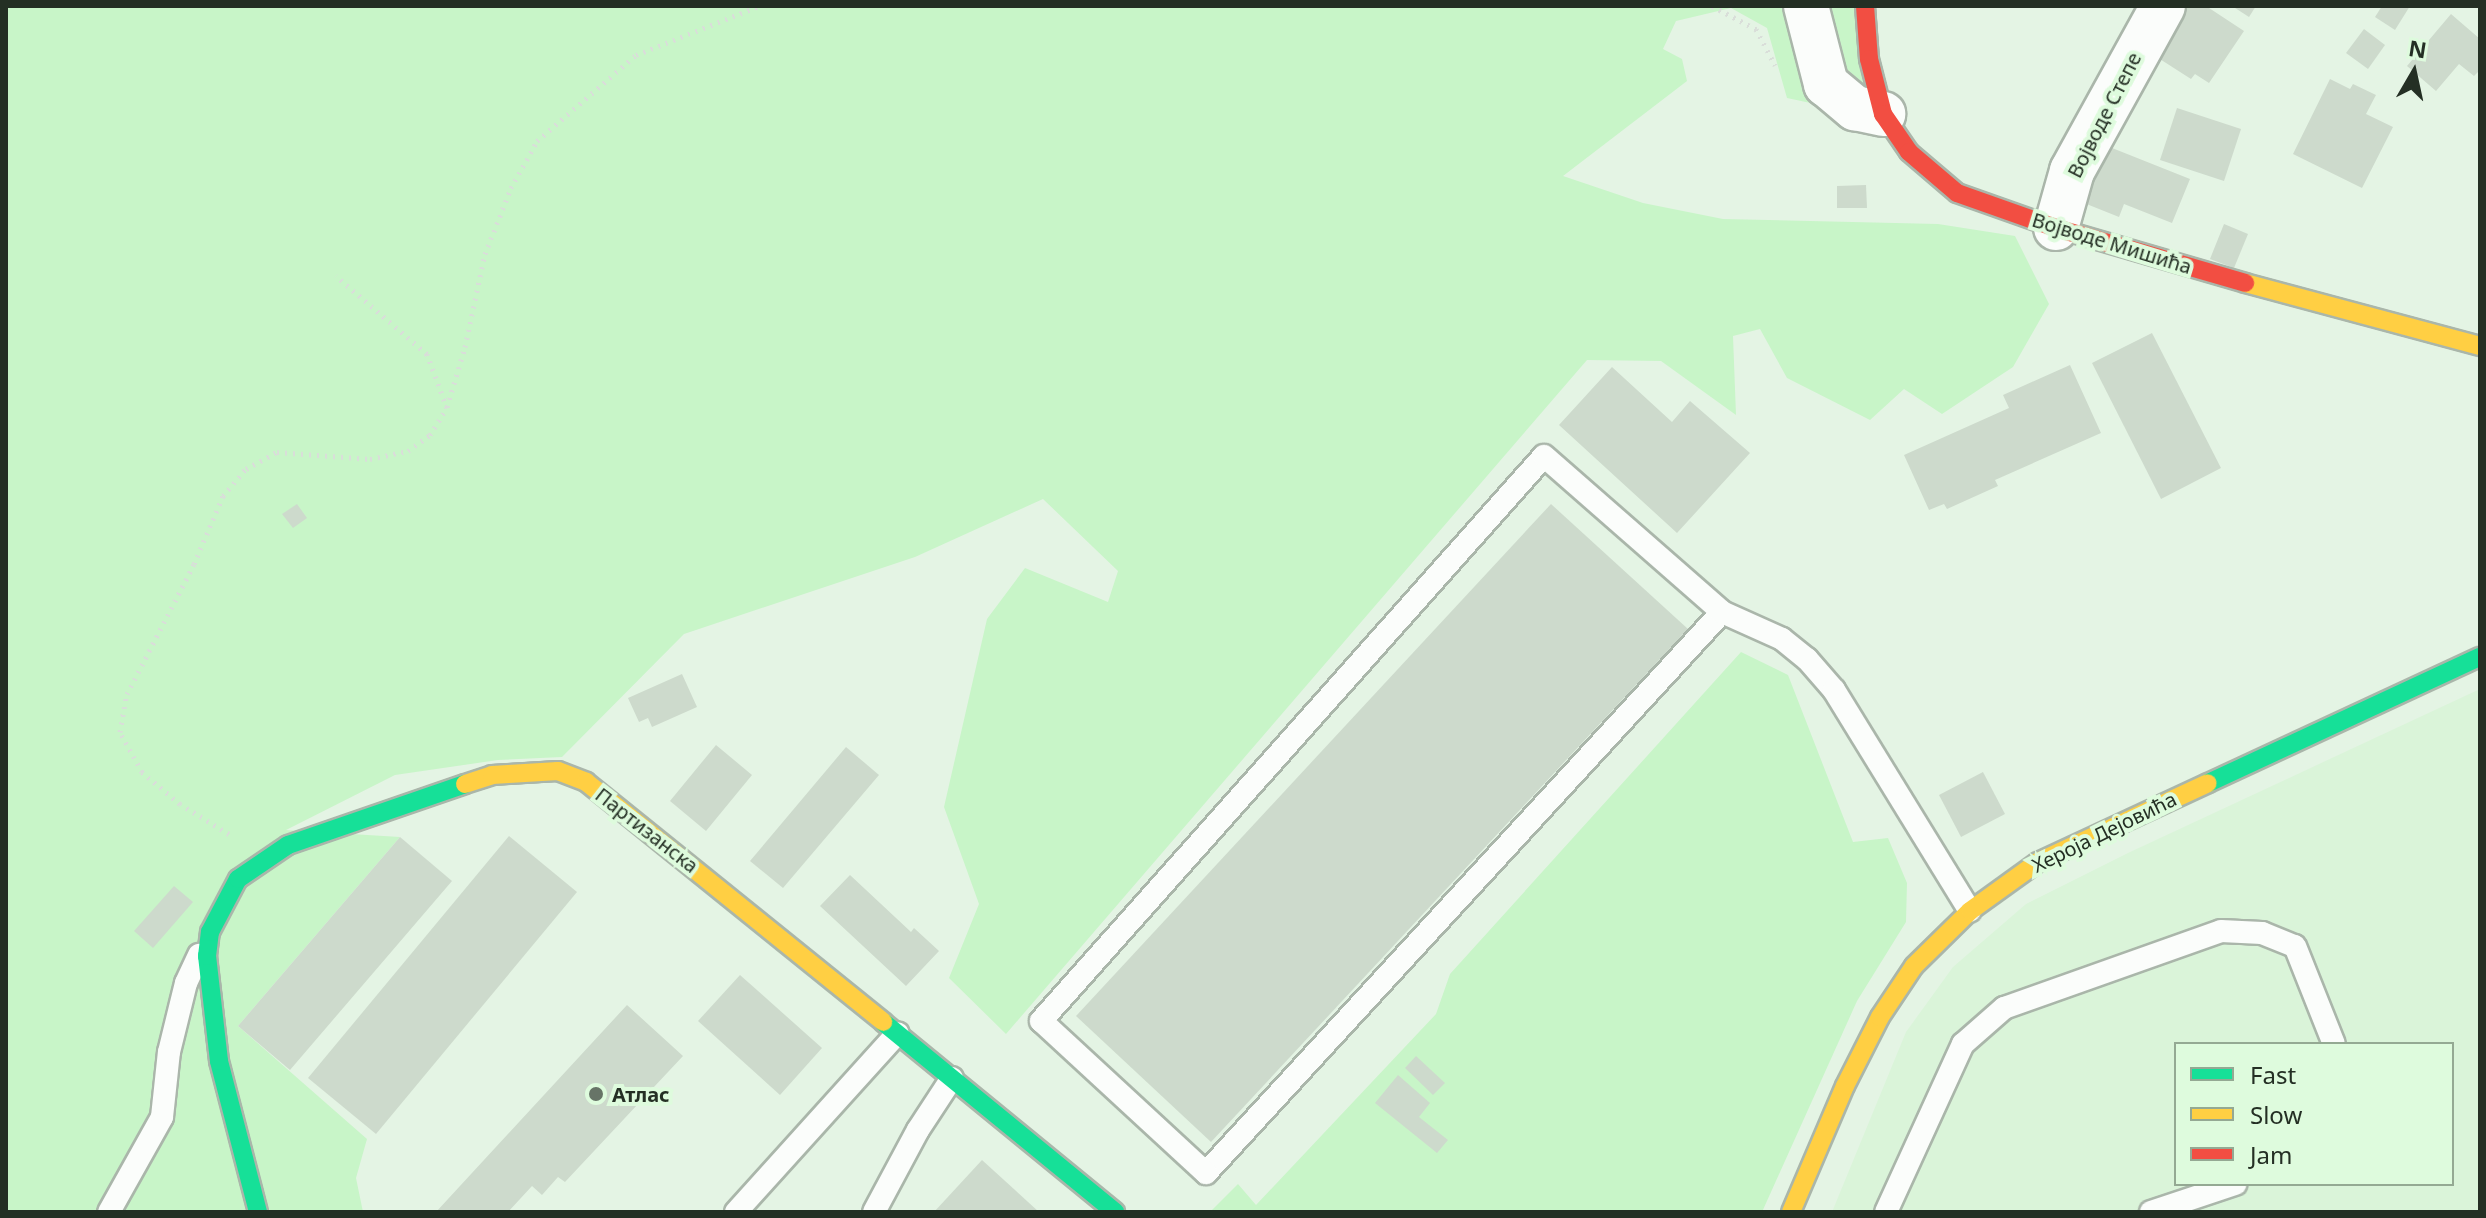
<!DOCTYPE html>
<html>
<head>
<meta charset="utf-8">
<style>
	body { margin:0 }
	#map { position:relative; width:2486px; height:1218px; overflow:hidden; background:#e4f4e4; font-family:"Noto Sans",sans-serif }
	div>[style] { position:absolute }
	.built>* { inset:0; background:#daf4d9 }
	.green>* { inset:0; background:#c8f5c8 }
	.building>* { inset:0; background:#cddacc }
	.path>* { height:5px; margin-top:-2.5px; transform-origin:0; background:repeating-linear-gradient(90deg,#d9ded9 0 2px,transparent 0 8px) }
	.roads { filter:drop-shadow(2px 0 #aab6aa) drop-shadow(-2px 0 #aab6aa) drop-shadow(0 2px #aab6aa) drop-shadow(0 -2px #aab6aa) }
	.lane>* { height:22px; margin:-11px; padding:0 11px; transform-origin:11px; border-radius:11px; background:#fbfdfb }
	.street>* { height:44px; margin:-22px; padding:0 22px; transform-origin:22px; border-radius:22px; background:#fbfdfb }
	.fast>* { height:18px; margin:-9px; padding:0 9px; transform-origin:9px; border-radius:9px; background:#16e098 }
	.slow>* { height:18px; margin:-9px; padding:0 9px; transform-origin:9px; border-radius:9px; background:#ffcf43 }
	.jam>* { height:18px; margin:-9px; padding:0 9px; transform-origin:9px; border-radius:9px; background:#f24e42 }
	.dots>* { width:22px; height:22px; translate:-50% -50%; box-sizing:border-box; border:4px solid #defbdd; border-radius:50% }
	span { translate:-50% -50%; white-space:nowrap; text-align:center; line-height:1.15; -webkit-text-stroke:8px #defbdd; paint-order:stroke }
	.street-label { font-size:20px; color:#242f24 }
	.poi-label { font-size:20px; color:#242f24; font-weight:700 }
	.left { translate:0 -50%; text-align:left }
	.frame { position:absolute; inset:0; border:8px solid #242f24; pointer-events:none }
	.legend { position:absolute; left:2174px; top:1042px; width:280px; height:144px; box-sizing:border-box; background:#defbdd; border:2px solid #94a993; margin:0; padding:10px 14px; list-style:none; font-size:24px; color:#242f24 }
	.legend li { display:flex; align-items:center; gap:16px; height:40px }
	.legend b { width:40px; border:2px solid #94a993 }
	.north { position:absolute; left:2374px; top:32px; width:80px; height:80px; -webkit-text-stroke:6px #defbdd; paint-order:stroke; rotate:9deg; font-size:22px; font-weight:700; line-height:32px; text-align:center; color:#242f24 }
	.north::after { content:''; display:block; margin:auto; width:28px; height:36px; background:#242f24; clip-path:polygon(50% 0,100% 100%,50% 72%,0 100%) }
</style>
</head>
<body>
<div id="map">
	<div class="built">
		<div style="clip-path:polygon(evenodd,2480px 689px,2480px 1212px,1832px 1212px,1906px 1032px,1953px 967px,2026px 904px,2128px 853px,2480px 689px,2176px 1044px,2452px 1044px,2452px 1184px,2176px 1184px,2176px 1044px)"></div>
	</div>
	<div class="green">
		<div style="clip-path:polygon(6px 6px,1858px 6px,1863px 83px,1820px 105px,1787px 98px,1767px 28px,1731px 8px,1676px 21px,1663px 49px,1682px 59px,1687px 81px,1563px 176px,1643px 203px,1723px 219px,1938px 224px,2015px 236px,2049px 304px,2013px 367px,1942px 414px,1904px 389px,1870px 420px,1787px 378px,1760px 329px,1733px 336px,1736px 415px,1661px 361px,1587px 360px,1006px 1034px,949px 978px,979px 904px,944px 807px,987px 619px,1025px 568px,1108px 602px,1118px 571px,1043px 499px,915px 557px,684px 634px,562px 757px,498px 760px,395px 775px,286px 830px,400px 837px,238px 1026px,367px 1139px,356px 1178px,363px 1212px,6px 1212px)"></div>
		<div style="clip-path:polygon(1741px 652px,1788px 675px,1853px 842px,1888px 838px,1907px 883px,1906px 922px,1857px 1001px,1762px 1212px,1210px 1212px,1238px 1184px,1256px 1205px,1436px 1014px,1450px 974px)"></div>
	</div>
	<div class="building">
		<div style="clip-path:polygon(2183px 6px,2206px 6px,2244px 31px,2209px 83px,2195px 74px,2191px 79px,2152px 54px)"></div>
		<div style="clip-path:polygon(2232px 6px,2256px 6px,2249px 17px)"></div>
		<div style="clip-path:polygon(2382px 6px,2410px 6px,2395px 30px,2375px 17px)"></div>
		<div style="clip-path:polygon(2451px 14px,2480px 39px,2480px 70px,2474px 76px,2459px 64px,2436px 91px,2407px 66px)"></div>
		<div style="clip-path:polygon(2364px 29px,2385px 45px,2368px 69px,2346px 53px)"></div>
		<div style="clip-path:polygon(2330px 79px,2350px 89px,2353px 84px,2376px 95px,2366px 114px,2393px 127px,2362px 188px,2293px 154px)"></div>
		<div style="clip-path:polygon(2177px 108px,2241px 129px,2224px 181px,2160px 160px)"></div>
		<div style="clip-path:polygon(2102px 144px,2190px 179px,2172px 223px,2124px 204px,2119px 217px,2079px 201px)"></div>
		<div style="clip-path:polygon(1866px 185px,1867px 208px,1837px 208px,1837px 186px)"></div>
		<div style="clip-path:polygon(2224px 224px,2248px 234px,2234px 268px,2210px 259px)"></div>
		<div style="clip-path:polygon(2152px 333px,2221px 468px,2161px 499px,2092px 363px)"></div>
		<div style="clip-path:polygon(2070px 365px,2101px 433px,1995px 480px,1998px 486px,1947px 509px,1944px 504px,1929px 510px,1904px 455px,2009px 408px,2003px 395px)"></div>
		<div style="clip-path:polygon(1612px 367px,1672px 422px,1690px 401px,1750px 453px,1677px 533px,1559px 425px)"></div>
		<div style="clip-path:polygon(297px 504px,307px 518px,293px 528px,282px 514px)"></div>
		<div style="clip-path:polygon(1551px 504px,1688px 629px,1211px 1142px,1076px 1016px)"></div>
		<div style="clip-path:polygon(682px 674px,697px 707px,652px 727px,648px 718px,639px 722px,628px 698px)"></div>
		<div style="clip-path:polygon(716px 745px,752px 775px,706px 831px,670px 801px)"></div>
		<div style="clip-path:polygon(846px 747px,879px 775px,783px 888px,750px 861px)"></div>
		<div style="clip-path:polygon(1983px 772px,2005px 814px,1961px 837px,1939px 795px)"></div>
		<div style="clip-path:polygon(509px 836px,577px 892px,376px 1134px,308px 1078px)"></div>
		<div style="clip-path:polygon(400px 837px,452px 881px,290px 1070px,238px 1026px)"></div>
		<div style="clip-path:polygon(850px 875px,911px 932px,914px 928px,939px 951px,906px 986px,820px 906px)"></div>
		<div style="clip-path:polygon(174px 886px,193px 902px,153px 948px,134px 931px)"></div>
		<div style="clip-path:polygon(740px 975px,822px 1048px,780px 1095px,698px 1021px)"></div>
		<div style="clip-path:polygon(627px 1005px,683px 1056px,565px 1182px,558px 1177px,542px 1195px,532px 1186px,508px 1212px,436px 1212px)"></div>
		<div style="clip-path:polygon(1416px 1056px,1445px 1083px,1433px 1095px,1405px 1068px)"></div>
		<div style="clip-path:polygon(1398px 1075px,1430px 1103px,1419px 1117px,1448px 1140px,1437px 1153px,1375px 1103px)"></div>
		<div style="clip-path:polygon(982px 1160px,1039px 1212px,934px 1212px)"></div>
	</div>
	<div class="path">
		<div style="left:1712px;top:6px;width:50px;rotate:27.6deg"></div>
		<div style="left:1756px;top:29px;width:41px;rotate:62.2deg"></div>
		<div style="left:447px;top:407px;width:63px;rotate:-73.3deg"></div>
		<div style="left:465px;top:347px;width:95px;rotate:-77.9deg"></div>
		<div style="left:485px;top:254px;width:71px;rotate:-68.5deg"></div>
		<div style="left:511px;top:188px;width:54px;rotate:-61deg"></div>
		<div style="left:537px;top:141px;width:131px;rotate:-41deg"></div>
		<div style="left:636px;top:55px;width:132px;rotate:-21.7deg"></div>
		<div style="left:229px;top:834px;width:57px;rotate:-148.5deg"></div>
		<div style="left:180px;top:804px;width:50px;rotate:-139.9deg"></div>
		<div style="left:142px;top:772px;width:46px;rotate:-118.8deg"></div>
		<div style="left:120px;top:732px;width:39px;rotate:-80deg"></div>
		<div style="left:127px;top:694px;width:146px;rotate:-62.7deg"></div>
		<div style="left:194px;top:564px;width:74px;rotate:-66.9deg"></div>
		<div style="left:223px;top:496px;width:35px;rotate:-50deg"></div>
		<div style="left:246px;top:469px;width:35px;rotate:-29deg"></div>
		<div style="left:277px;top:452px;width:93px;rotate:4.3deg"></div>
		<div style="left:370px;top:459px;width:39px;rotate:-12deg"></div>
		<div style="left:408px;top:451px;width:27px;rotate:-36deg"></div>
		<div style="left:430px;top:435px;width:32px;rotate:-58deg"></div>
		<div style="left:447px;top:408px;width:58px;rotate:-110.3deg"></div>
		<div style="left:427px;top:354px;width:120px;rotate:-139.4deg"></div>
	</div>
	<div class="roads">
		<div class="lane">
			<div style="left:1722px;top:612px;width:762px;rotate:132.61deg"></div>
			<div style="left:1206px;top:1173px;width:224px;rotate:-137.3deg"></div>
			<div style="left:1041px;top:1021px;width:756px;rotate:-48.32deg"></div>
			<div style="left:1544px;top:456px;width:237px;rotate:41.2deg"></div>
			<div style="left:1722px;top:612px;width:66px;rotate:24.2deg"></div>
			<div style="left:1782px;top:639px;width:32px;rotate:39deg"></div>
			<div style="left:1807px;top:659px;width:41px;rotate:48.9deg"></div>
			<div style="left:1834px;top:690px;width:259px;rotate:58.4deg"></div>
			<div style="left:109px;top:1212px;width:109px;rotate:-60.8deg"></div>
			<div style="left:162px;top:1117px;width:65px;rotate:-83.9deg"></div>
			<div style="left:169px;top:1052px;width:71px;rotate:-76.2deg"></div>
			<div style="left:186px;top:983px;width:31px;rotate:-65deg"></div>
			<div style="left:736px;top:1212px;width:241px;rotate:-47.9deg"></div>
			<div style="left:874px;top:1212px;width:93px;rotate:-61.8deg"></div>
			<div style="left:918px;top:1130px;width:62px;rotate:-56.8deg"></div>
			<div style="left:1886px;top:1212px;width:185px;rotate:-65.4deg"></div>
			<div style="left:1963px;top:1044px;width:55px;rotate:-41.3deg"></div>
			<div style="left:2004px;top:1008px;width:230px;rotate:-19.5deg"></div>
			<div style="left:2221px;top:931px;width:41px;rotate:2.8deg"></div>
			<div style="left:2262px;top:933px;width:35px;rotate:22deg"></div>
			<div style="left:2295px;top:946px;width:105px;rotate:68.3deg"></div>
			<div style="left:2151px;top:1212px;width:89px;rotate:-18.4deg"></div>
		</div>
		<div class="street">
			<div style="left:1806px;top:6px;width:81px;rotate:75.6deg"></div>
			<div style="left:1826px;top:84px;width:38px;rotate:40deg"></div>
			<div style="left:1855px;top:108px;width:29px;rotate:12deg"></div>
			<div style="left:2056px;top:228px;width:59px;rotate:-74.3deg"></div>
			<div style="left:2072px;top:171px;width:188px;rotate:-61.1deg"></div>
		</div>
		<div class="fast">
			<div style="left:2208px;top:783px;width:300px;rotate:-24.9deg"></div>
			<div style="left:883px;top:1022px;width:300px;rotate:39.3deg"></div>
			<div style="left:258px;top:1212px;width:156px;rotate:-104.5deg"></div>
			<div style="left:219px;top:1061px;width:106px;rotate:-96.5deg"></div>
			<div style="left:207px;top:956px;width:24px;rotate:-83deg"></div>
			<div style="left:210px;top:932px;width:60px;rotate:-62.2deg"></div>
			<div style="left:238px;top:879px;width:60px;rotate:-34.2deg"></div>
			<div style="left:288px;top:845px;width:187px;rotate:-19deg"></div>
		</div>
		<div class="slow">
			<div style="left:2245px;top:283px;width:243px;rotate:15deg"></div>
			<div style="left:465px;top:784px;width:28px;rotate:-18deg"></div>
			<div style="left:492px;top:775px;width:66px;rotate:-3.5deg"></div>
			<div style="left:558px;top:771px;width:30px;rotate:21deg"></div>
			<div style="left:586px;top:782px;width:382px;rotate:38.9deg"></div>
			<div style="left:1791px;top:1212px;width:137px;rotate:-66.8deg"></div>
			<div style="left:1845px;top:1086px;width:77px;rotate:-63.1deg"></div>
			<div style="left:1880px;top:1017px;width:61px;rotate:-56.3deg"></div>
			<div style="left:1914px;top:966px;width:78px;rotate:-44.5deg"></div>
			<div style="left:1970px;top:911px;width:84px;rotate:-35.8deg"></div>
			<div style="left:2038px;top:862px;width:187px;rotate:-24.9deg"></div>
		</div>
		<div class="jam">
			<div style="left:1865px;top:6px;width:53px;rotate:85.7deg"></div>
			<div style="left:1869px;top:59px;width:57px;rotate:75.7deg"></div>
			<div style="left:1883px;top:114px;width:46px;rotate:55.6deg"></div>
			<div style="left:1909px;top:152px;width:63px;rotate:40.5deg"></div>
			<div style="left:1957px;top:193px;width:105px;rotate:19.5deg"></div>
			<div style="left:2056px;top:228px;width:197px;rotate:16.2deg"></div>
		</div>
	</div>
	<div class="dots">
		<div style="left:596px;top:1094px;background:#677467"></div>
	</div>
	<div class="street-label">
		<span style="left:2104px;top:115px;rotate:-63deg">Војводе Степе</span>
		<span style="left:2112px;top:243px;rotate:17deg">Војводе Мишића</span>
		<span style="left:647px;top:830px;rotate:38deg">Партизанска</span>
		<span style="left:2104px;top:832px;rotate:-26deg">Хероја Дејовића</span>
	</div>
	<div class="poi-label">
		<span class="left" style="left:612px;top:1094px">Атлас</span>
	</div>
	<div class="frame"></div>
	<ul class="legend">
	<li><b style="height:10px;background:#16e098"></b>Fast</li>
	<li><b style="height:10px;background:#ffcf43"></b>Slow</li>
	<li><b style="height:10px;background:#f24e42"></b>Jam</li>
	</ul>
	<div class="north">N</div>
</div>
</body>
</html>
